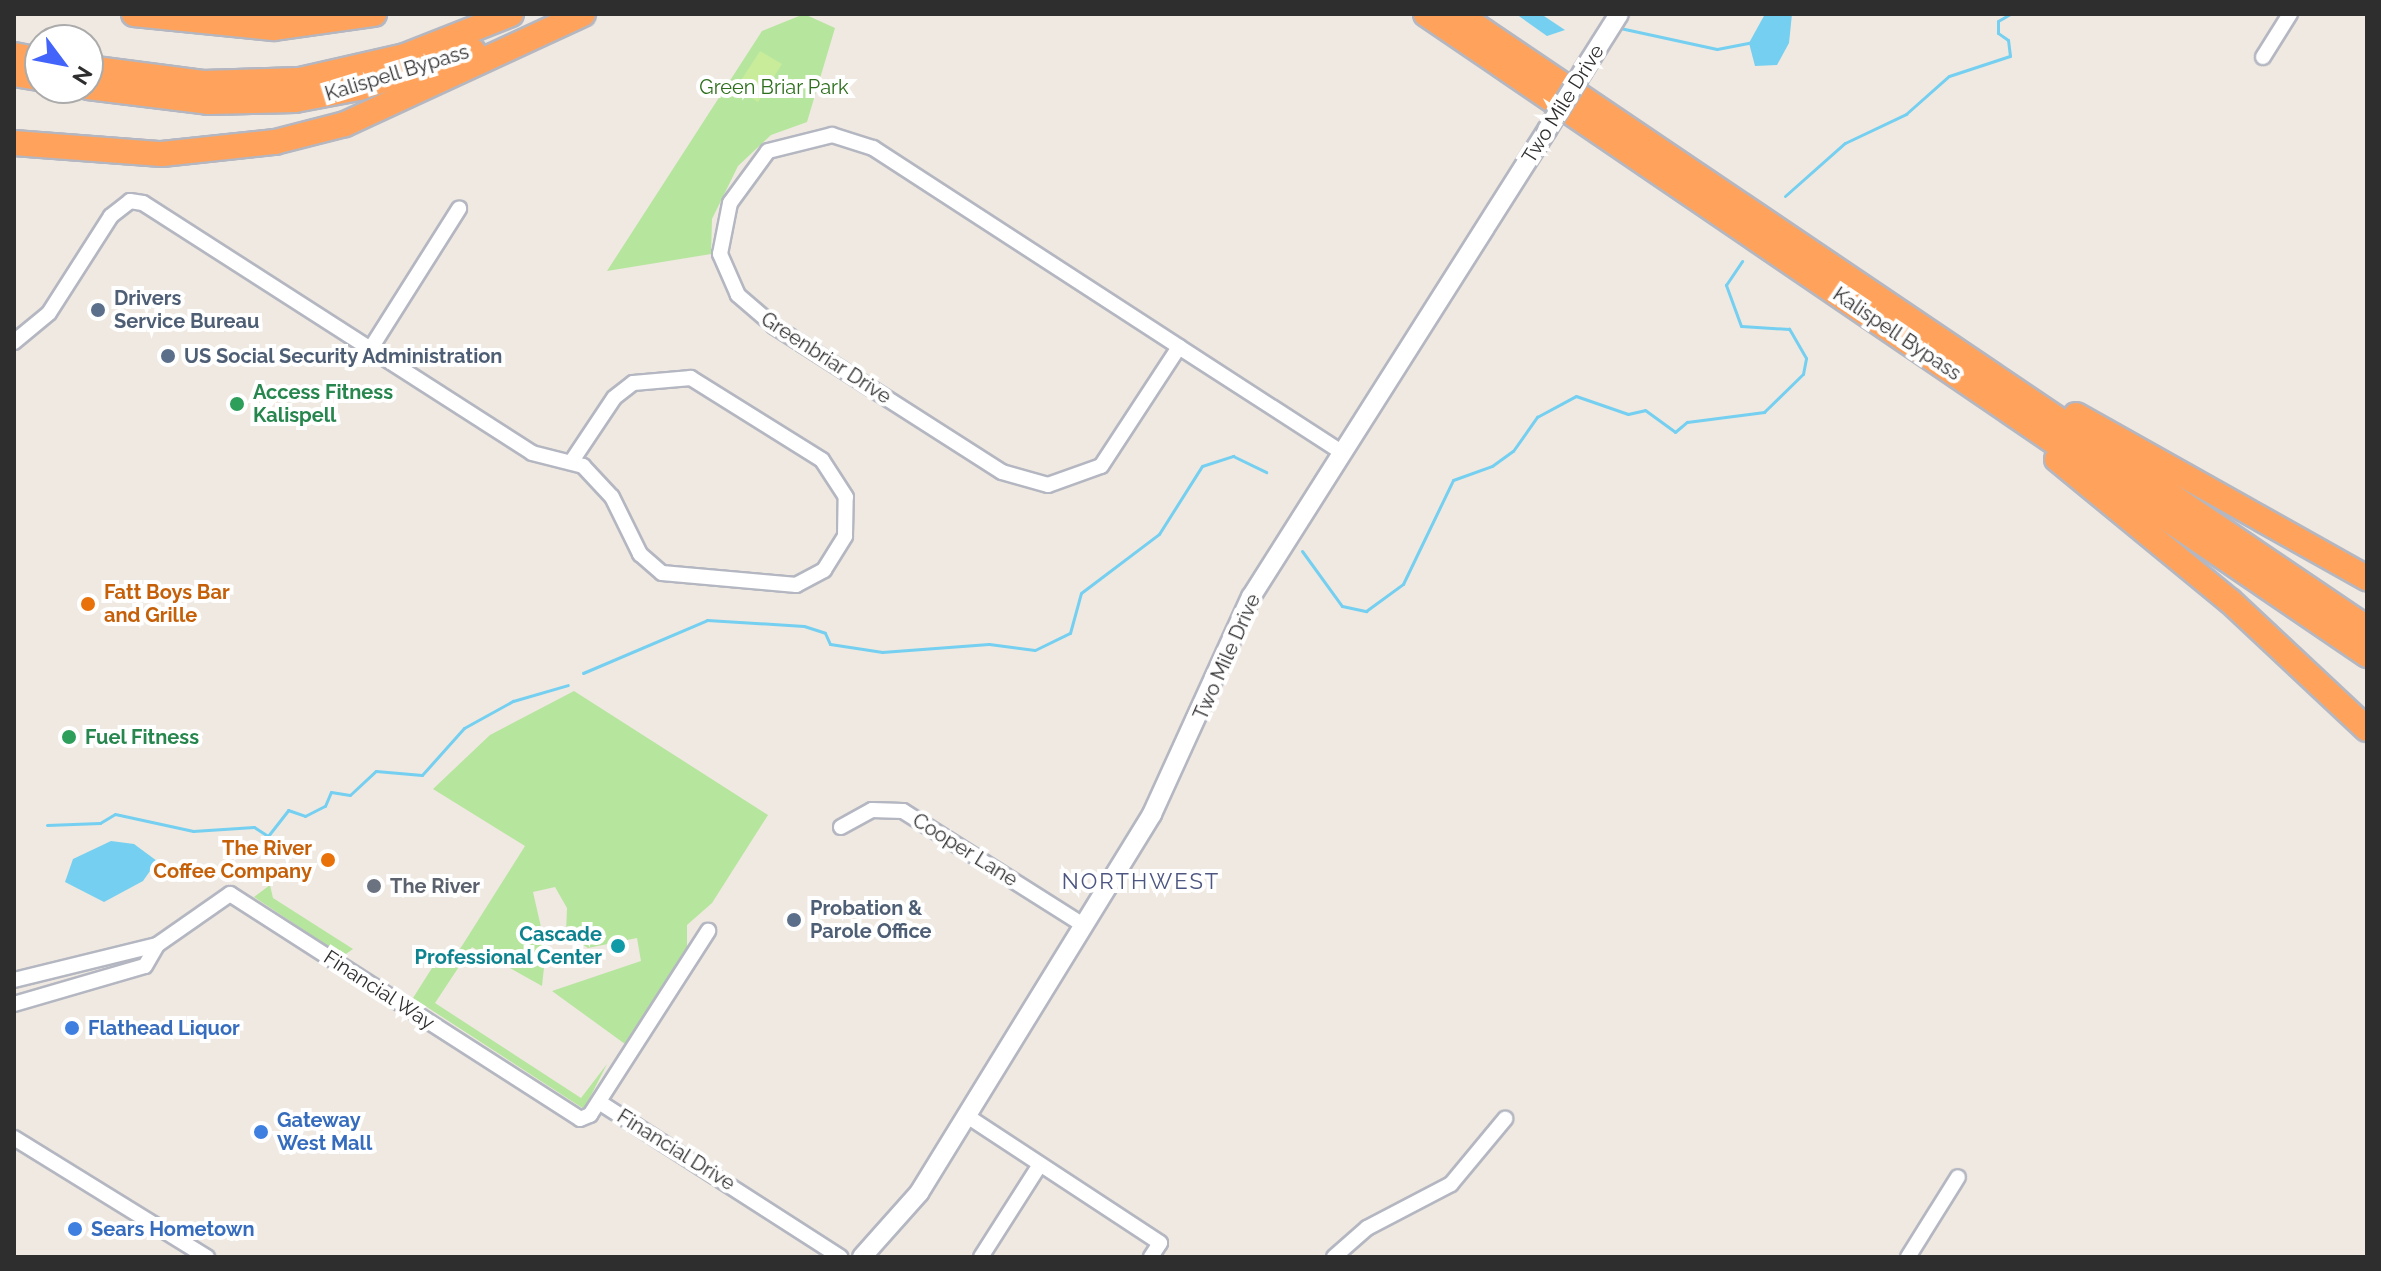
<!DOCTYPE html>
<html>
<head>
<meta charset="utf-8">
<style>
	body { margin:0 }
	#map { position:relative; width:2381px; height:1271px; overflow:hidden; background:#efe9e1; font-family:Raleway,sans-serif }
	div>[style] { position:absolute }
	.green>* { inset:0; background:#b6e59e }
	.pitch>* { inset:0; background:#c9ec9a }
	.water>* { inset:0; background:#75cff0 }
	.stream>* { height:3px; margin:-1.5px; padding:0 1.5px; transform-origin:1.5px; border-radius:1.5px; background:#75cff0 }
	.roads { filter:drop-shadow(2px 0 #b4b7c1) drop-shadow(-2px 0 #b4b7c1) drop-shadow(0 2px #b4b7c1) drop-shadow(0 -2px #b4b7c1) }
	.street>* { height:14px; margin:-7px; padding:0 7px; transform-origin:7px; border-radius:7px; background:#fff }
	.secondary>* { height:18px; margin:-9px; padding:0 9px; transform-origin:9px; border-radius:9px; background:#fff }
	.highway>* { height:24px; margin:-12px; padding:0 12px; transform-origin:12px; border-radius:12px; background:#ffa35c }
	.bridges { filter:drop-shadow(2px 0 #b4b7c1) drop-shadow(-2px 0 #b4b7c1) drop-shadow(0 2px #b4b7c1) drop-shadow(0 -2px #b4b7c1) }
	.secondary-bridge>* { height:18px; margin:-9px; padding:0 9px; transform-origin:9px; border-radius:9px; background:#fff }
	.dots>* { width:22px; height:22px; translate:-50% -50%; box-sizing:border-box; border:4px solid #fff; border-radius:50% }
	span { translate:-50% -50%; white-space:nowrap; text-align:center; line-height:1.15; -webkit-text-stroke:8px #fff; paint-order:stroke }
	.street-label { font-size:20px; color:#2e2e2e }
	.park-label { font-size:20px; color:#2c6e1b }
	.service-label { font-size:20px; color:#4e5e75; font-weight:700 }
	.left { translate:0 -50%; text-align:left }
	.leisure-label { font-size:20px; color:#27864d; font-weight:700 }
	.food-label { font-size:20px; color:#c56008; font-weight:700 }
	.right { translate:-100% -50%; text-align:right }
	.worship-label { font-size:20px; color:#5b616d; font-weight:700 }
	.culture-label { font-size:20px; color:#0d838f; font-weight:700 }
	.shop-label { font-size:20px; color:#366cbe; font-weight:700 }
	.neighbourhood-label { font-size:22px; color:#4d5680; letter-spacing:2px }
	.frame { position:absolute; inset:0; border:16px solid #2e2e2e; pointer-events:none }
	.north { position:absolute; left:24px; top:24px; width:80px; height:80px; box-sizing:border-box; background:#fff; border:2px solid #ababab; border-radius:50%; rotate:122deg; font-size:22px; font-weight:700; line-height:32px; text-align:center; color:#2e2e2e }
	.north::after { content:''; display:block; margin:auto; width:28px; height:36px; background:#4264fb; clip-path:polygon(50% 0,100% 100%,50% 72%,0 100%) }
</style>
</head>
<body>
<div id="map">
	<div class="green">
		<div style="clip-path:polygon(804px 14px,835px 28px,807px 122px,771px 135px,738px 166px,712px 219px,711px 254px,607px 271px,762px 31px)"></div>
		<div style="clip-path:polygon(574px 691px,768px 815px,712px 903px,687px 925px,687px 947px,625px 1044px,552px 991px,641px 961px,637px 938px,588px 948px,566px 934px,567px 908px,555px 887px,533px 892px,546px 949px,542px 986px,472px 947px,435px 1003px,581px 1098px,607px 1064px,584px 1109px,413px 998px,432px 968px,448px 968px,525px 846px,433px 789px,490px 735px)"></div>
		<div style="clip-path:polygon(270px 885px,273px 898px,353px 949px,343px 956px,254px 897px)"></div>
	</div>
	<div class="pitch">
		<div style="clip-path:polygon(760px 51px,782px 64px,758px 102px,736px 88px)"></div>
	</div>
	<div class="water">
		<div style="clip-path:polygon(1516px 14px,1541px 14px,1565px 30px,1547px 36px)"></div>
		<div style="clip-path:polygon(1765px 14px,1792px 14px,1789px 43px,1777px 65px,1755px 66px,1749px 43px)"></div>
		<div style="clip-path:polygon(111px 841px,134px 844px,157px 861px,143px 881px,104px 902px,65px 882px,73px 859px)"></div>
	</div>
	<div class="stream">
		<div style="left:1620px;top:28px;width:99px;rotate:12.2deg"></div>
		<div style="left:1717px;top:49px;width:33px;rotate:-11deg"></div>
		<div style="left:1785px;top:196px;width:80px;rotate:-41.5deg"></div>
		<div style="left:1845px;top:143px;width:68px;rotate:-25.4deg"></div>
		<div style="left:1906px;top:114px;width:57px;rotate:-41.5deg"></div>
		<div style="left:1949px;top:76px;width:64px;rotate:-18.2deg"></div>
		<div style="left:2010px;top:56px;width:16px;rotate:-97deg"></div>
		<div style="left:2008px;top:40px;width:12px;rotate:-145deg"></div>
		<div style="left:1998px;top:33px;width:12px;rotate:-90deg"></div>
		<div style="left:1998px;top:21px;width:14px;rotate:-30deg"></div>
		<div style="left:1302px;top:551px;width:68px;rotate:54deg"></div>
		<div style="left:1342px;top:606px;width:25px;rotate:12deg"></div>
		<div style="left:1366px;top:611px;width:46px;rotate:-36.1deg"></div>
		<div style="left:1403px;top:584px;width:115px;rotate:-64.3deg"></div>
		<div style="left:1453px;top:480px;width:41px;rotate:-19.7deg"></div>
		<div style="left:1492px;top:466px;width:26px;rotate:-36deg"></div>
		<div style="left:1513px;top:451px;width:42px;rotate:-54.8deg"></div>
		<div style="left:1537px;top:417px;width:44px;rotate:-28.3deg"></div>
		<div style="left:1576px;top:396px;width:55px;rotate:19.1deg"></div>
		<div style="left:1628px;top:414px;width:17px;rotate:-13deg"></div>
		<div style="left:1645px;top:410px;width:37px;rotate:36deg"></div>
		<div style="left:1675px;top:432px;width:16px;rotate:-40deg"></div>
		<div style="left:1687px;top:422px;width:78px;rotate:-7.4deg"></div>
		<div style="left:1764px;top:412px;width:54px;rotate:-44.3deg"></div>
		<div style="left:1803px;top:374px;width:16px;rotate:-79deg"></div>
		<div style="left:1806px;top:358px;width:34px;rotate:-120deg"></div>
		<div style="left:1789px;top:329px;width:48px;rotate:-176.4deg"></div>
		<div style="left:1741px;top:326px;width:44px;rotate:-110.1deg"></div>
		<div style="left:1726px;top:285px;width:29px;rotate:-56deg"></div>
		<div style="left:583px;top:673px;width:135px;rotate:-23.1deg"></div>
		<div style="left:707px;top:620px;width:97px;rotate:3.5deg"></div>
		<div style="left:804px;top:626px;width:22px;rotate:18deg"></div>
		<div style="left:825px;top:633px;width:12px;rotate:66deg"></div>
		<div style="left:830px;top:644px;width:53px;rotate:8.7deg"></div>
		<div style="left:882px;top:652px;width:107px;rotate:-4.3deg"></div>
		<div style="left:989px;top:644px;width:46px;rotate:7.4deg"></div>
		<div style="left:1035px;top:650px;width:39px;rotate:-26deg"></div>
		<div style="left:1070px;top:633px;width:41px;rotate:-74.6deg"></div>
		<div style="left:1081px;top:593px;width:98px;rotate:-37.1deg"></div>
		<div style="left:1159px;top:534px;width:80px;rotate:-57.7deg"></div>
		<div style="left:1202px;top:466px;width:33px;rotate:-18deg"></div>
		<div style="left:1233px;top:456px;width:37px;rotate:26deg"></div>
		<div style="left:47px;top:825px;width:53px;rotate:-2.2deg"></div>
		<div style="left:100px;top:823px;width:17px;rotate:-31deg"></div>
		<div style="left:115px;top:814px;width:80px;rotate:12.3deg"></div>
		<div style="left:193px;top:831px;width:61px;rotate:-3.8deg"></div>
		<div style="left:254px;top:827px;width:17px;rotate:33deg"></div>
		<div style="left:268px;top:836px;width:33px;rotate:-52deg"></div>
		<div style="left:288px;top:810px;width:18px;rotate:19deg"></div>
		<div style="left:305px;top:816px;width:22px;rotate:-27deg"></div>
		<div style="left:325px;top:806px;width:15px;rotate:-67deg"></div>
		<div style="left:331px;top:792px;width:19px;rotate:9deg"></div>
		<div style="left:350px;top:795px;width:35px;rotate:-43deg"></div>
		<div style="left:376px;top:771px;width:46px;rotate:5deg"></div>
		<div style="left:422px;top:775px;width:63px;rotate:-48.2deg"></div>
		<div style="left:464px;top:728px;width:56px;rotate:-28.9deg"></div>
		<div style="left:513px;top:701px;width:57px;rotate:-16.2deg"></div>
	</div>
	<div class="roads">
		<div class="street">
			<div style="left:2263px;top:57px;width:51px;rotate:-57.9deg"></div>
			<div style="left:832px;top:135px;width:43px;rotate:17.6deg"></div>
			<div style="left:873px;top:148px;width:365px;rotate:33deg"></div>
			<div style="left:1179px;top:347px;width:142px;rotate:123.2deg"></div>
			<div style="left:1101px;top:466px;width:56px;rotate:160.3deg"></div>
			<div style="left:1048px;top:485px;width:48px;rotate:-164.2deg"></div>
			<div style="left:1002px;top:472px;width:271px;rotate:-147.4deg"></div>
			<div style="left:774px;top:326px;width:48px;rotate:-139.3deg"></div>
			<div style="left:738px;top:295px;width:45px;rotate:-113.7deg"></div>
			<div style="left:720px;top:254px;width:52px;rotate:-78.9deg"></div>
			<div style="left:730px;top:203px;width:64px;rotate:-53.8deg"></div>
			<div style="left:768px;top:151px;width:66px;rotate:-14deg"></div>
			<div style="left:14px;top:342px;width:45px;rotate:-39.6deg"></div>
			<div style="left:49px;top:313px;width:115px;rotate:-57.4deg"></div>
			<div style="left:111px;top:216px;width:24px;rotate:-38deg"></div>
			<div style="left:130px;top:201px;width:13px;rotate:9deg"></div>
			<div style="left:143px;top:203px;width:462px;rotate:32.7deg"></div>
			<div style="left:532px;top:453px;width:53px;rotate:14.3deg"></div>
			<div style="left:583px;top:466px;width:42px;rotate:46.9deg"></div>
			<div style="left:612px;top:497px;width:64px;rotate:63.8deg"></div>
			<div style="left:640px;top:554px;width:29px;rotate:41deg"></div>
			<div style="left:662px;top:573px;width:135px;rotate:5.1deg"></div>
			<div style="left:796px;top:585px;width:32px;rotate:-28deg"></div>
			<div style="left:824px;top:570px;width:40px;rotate:-58deg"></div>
			<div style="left:845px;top:536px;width:39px;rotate:-89deg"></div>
			<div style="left:846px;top:497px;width:44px;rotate:-123deg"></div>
			<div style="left:822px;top:460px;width:155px;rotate:-148deg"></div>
			<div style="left:691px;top:378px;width:58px;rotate:175.1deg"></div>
			<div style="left:633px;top:383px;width:24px;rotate:142deg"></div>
			<div style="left:614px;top:398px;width:76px;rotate:123.7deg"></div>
			<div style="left:1179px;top:347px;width:195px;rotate:32.9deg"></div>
			<div style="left:371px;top:348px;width:165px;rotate:-57.7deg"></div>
			<div style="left:841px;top:827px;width:35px;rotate:-29deg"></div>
			<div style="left:872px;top:810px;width:31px;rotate:2deg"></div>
			<div style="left:903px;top:811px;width:213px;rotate:32.3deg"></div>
			<div style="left:14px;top:980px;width:147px;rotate:-13.8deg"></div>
			<div style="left:14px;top:1004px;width:136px;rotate:-16.2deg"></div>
			<div style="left:145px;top:966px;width:24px;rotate:-60deg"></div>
			<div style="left:157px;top:945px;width:89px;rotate:-34.9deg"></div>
			<div style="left:230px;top:894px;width:416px;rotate:32.7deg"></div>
			<div style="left:580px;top:1119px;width:11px;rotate:-22deg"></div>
			<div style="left:590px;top:1115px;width:219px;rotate:-57.3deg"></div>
			<div style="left:599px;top:1102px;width:287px;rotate:32.7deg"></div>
			<div style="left:967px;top:1116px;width:231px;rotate:33.3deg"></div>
			<div style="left:1160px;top:1243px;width:17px;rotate:123deg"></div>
			<div style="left:14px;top:1138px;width:227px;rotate:31.7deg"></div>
			<div style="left:981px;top:1257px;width:108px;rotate:-57.5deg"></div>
			<div style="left:1334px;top:1257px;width:44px;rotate:-41.3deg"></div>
			<div style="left:1367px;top:1228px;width:95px;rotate:-27.6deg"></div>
			<div style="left:1451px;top:1184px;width:85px;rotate:-50.3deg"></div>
			<div style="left:1908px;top:1257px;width:94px;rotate:-58deg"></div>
		</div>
		<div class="secondary">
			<div style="left:1583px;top:71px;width:67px;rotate:-57.7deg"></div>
			<div style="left:862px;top:1257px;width:86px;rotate:-48.3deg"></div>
			<div style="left:919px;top:1193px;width:445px;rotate:-58.4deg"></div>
			<div style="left:1152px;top:814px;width:239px;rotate:-65.5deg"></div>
			<div style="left:1251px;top:597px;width:553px;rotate:-57.63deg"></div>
		</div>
		<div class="highway">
			<div style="left:134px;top:14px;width:140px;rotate:5.8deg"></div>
			<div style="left:273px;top:28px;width:102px;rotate:-7.9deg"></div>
			<div style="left:1426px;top:14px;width:1139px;rotate:34.26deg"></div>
			<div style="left:1458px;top:14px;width:1097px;rotate:34.04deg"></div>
			<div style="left:14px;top:55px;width:26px;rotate:11deg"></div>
			<div style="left:88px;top:68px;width:116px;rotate:7.4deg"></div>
			<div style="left:203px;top:83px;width:97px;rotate:-1.8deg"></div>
			<div style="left:300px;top:80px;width:108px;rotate:-12.9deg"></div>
			<div style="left:405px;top:56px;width:114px;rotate:-21.6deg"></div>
			<div style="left:14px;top:74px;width:26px;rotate:9deg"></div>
			<div style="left:88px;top:87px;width:121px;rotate:7.1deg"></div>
			<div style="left:208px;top:102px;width:87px;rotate:-1.3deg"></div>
			<div style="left:295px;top:100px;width:65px;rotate:-10.6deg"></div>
			<div style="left:359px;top:88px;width:120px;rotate:-18deg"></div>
			<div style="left:14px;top:143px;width:148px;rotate:4.3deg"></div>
			<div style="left:162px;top:154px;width:114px;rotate:-6.1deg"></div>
			<div style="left:275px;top:142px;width:72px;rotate:-14.4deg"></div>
			<div style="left:345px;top:124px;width:262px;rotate:-24.8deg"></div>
			<div style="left:2076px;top:415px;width:334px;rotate:29.3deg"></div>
			<div style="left:2057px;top:459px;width:224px;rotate:39.4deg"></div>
			<div style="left:2230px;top:601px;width:187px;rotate:43.1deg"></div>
		</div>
	</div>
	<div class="bridges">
		<div class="secondary-bridge">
			<div style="left:1547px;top:130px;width:69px;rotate:-58.6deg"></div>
		</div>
	</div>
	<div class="dots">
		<div style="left:98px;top:310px;background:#5c6f8a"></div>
		<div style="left:168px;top:356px;background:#5c6f8a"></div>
		<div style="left:237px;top:404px;background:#2e9e5b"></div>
		<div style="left:88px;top:604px;background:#e8710a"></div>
		<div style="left:69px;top:737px;background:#2e9e5b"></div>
		<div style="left:328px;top:860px;background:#e8710a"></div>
		<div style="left:374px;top:886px;background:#6b7280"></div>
		<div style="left:794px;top:920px;background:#5c6f8a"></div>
		<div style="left:618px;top:946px;background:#0f9aa8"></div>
		<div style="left:72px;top:1028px;background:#3f7fe0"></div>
		<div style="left:261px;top:1132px;background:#3f7fe0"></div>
		<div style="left:75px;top:1229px;background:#3f7fe0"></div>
	</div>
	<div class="street-label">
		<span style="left:397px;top:73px;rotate:-17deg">Kalispell Bypass</span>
		<span style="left:1563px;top:104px;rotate:-58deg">Two Mile Drive</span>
		<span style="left:1897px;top:334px;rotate:34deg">Kalispell Bypass</span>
		<span style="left:826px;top:358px;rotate:33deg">Greenbriar Drive</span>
		<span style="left:1227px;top:657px;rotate:-66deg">Two Mile Drive</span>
		<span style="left:965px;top:850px;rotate:32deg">Cooper Lane</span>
		<span style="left:379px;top:990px;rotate:33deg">Financial Way</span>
		<span style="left:676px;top:1150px;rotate:32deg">Financial Drive</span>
	</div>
	<div class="park-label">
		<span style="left:774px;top:87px">Green Briar Park</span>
	</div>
	<div class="service-label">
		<span class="left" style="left:114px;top:310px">Drivers<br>Service Bureau</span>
		<span class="left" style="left:184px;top:356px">US Social Security Administration</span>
		<span class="left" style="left:810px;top:920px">Probation &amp;<br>Parole Office</span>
	</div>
	<div class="leisure-label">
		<span class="left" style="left:253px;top:404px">Access Fitness<br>Kalispell</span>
		<span class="left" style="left:85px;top:737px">Fuel Fitness</span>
	</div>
	<div class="food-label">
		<span class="left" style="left:104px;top:604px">Fatt Boys Bar<br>and Grille</span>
		<span class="right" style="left:312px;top:860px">The River<br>Coffee Company</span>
	</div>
	<div class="worship-label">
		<span class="left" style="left:390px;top:886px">The River</span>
	</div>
	<div class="culture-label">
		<span class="right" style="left:602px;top:946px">Cascade<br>Professional Center</span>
	</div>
	<div class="shop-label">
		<span class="left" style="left:88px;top:1028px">Flathead Liquor</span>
		<span class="left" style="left:277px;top:1132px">Gateway<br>West Mall</span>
		<span class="left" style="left:91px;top:1229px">Sears Hometown</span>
	</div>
	<div class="neighbourhood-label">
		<span style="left:1141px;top:882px">NORTHWEST</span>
	</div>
	<div class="frame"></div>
	<div class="north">N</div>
</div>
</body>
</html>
